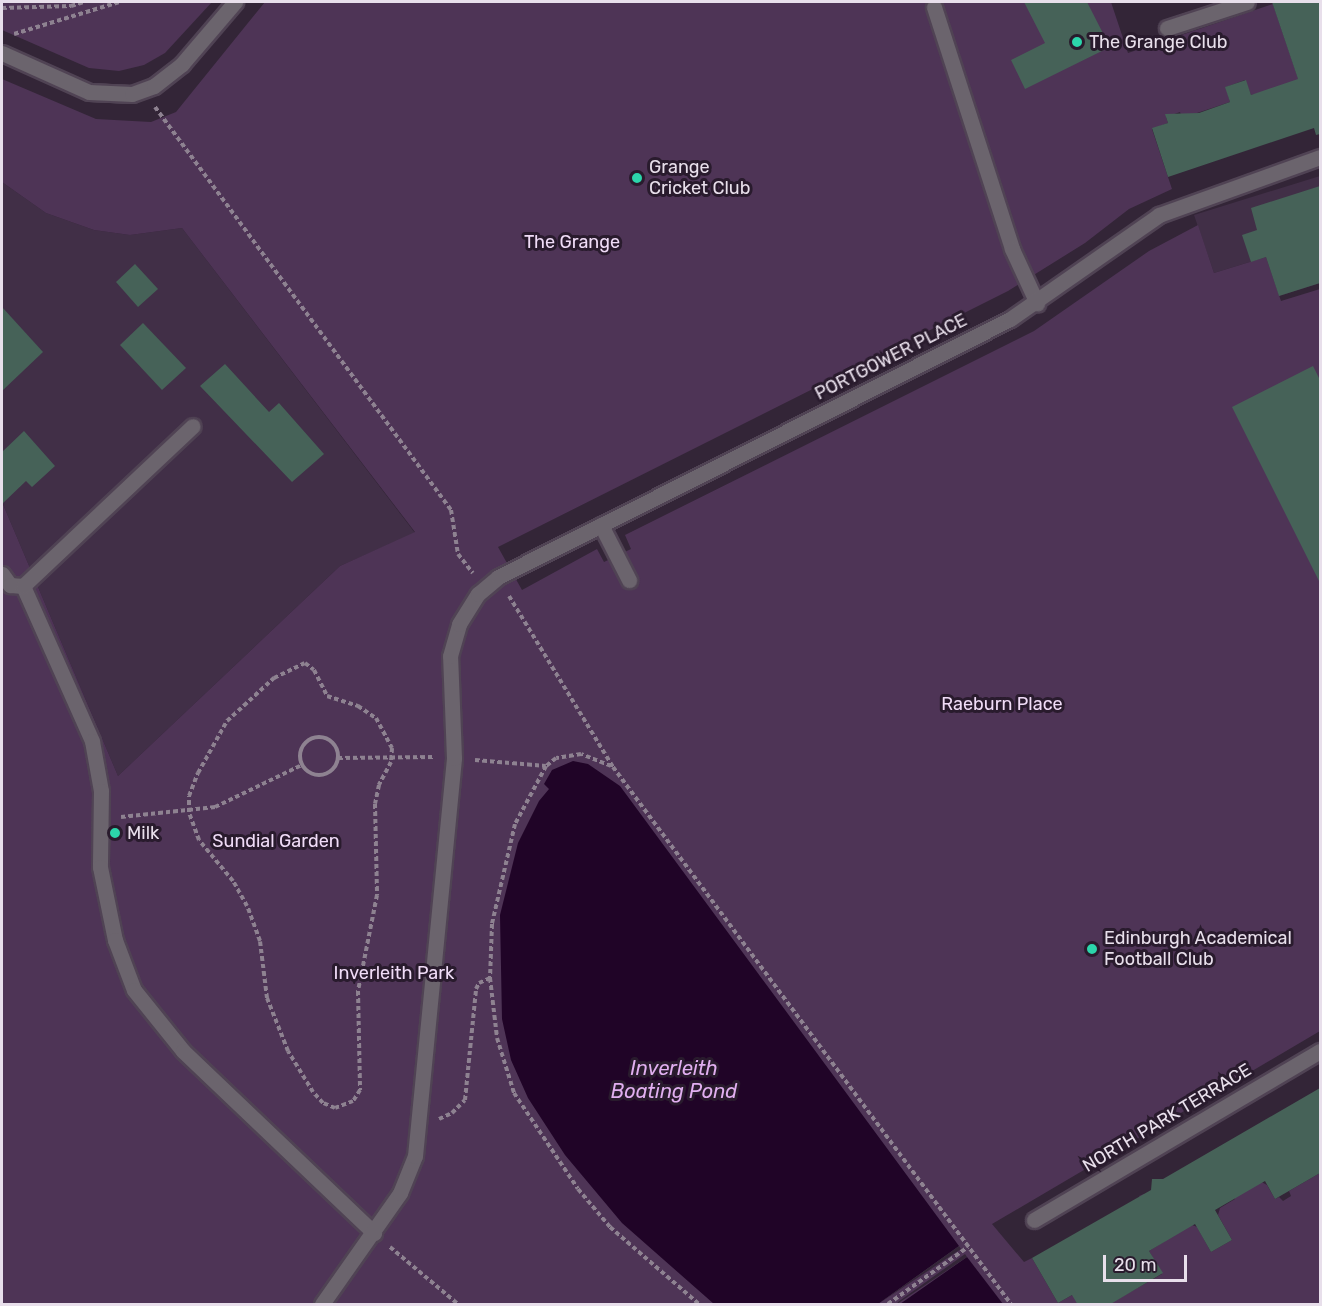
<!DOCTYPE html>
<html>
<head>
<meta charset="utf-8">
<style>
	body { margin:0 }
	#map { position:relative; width:1322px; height:1306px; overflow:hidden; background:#332537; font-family:Rubik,sans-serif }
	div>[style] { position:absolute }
	.built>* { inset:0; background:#412f47 }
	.green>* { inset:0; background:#4e3456 }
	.water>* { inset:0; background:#200427 }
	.pier>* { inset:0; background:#332537 }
	.building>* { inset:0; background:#466258 }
	.path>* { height:4px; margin-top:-2px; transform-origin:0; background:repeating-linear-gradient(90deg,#8e8291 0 4.5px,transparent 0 7.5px) }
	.path>.ring { margin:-2px; padding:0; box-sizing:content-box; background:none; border:4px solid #8e8291; border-radius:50% }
	.roads { filter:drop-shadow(2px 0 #504354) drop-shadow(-2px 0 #504354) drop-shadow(0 2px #504354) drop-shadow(0 -2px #504354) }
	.minor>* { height:15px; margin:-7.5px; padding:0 7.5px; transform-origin:7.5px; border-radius:7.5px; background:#6b646d }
	.dots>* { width:16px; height:16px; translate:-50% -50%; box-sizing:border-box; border:3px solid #291b2d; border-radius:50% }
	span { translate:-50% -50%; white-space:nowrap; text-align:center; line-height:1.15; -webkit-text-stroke:6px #291b2d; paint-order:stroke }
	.poi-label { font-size:18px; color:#e8dfeb }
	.left { translate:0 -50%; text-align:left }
	.park-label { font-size:18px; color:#f0dcf7 }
	.street-label { font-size:18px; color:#e8dfeb }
	.water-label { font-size:20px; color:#e1aff0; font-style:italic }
	.frame { position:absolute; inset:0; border:3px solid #e8dfeb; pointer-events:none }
	.scale { position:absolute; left:1103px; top:1255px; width:84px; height:27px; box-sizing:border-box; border:3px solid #e8dfeb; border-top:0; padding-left:8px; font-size:18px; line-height:21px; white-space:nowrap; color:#e8dfeb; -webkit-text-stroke:4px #291b2d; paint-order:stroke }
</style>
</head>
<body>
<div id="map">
	<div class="built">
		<div style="clip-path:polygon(1320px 176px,1320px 283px,1279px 296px,1266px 257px,1214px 273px,1194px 215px)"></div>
		<div style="clip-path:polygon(2px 182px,46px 213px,94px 230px,130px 235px,182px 228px,415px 533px,340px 566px,118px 776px,2px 502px)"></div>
	</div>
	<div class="green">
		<div style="clip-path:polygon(2px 2px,212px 2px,165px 53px,144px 65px,119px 71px,89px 68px,2px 30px)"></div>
		<div style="clip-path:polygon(265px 2px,1111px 2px,1128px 53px,1273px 4px,1301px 87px,1251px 95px,1245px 80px,1226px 87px,1230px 102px,1182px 118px,1180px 112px,1166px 117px,1168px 123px,1152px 129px,1172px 189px,1129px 209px,1085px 243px,1008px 291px,498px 547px,522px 590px,597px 549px,604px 562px,631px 549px,625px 535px,1034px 331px,1149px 251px,1198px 225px,1214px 273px,1266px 257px,1281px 301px,1320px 289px,1320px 383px,1297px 395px,1320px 442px,1320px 1031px,992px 1224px,1024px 1262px,1032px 1258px,1058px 1303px,1074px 1294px,1078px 1304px,2px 1304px,2px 502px,118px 776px,340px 566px,415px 532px,182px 228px,130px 235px,94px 230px,46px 213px,2px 182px,2px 79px,96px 119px,151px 122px,176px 112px)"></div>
		<div style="clip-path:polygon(1209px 1154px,1267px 1185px,1275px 1199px,1279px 1197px,1283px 1201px,1291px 1196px,1289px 1191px,1320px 1173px,1320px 1304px,1109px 1304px,1162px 1274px,1149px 1251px,1165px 1241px,1139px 1196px,1144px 1194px,1152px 1208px,1197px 1227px,1211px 1252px,1232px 1240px,1218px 1215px,1220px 1208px,1235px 1199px)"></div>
	</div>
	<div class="water">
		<div style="clip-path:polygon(573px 761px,588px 764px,620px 786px,959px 1246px,878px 1304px,714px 1304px,622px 1223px,565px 1155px,528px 1098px,511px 1060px,502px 1019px,500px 915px,518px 843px,539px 801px,549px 789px,544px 784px,552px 770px)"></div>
		<div style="clip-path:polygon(967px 1257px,1003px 1304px,900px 1304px)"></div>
	</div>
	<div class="pier">
		<div style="clip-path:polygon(959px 1246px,961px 1249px,878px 1304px)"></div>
		<div style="clip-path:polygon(965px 1254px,967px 1257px,897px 1304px,898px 1302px)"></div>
	</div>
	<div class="building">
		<div style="clip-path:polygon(1024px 2px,1087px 2px,1110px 47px,1025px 89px,1011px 60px,1045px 43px)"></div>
		<div style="clip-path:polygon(1272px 2px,1320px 2px,1320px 134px,1316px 135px,1314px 128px,1168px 177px,1152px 128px,1168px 123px,1165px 114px,1199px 113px,1230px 102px,1225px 87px,1246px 80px,1251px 95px,1298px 79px)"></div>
		<div style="clip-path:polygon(1320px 186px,1320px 283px,1279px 296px,1266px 257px,1251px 262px,1242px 235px,1257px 230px,1251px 208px)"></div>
		<div style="clip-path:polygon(135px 264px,158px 289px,138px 307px,116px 282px)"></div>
		<div style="clip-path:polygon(2px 307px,43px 352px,2px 391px)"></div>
		<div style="clip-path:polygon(143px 323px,186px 368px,162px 390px,120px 345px)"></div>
		<div style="clip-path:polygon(225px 364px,269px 412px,279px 403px,324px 454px,292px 482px,200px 386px)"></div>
		<div style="clip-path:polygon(1313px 366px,1320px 380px,1320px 583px,1232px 407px)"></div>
		<div style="clip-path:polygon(24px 431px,55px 466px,32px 487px,26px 481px,2px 504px,2px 452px)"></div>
		<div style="clip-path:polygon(1320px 1088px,1320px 1173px,1275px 1199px,1265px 1181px,1215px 1210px,1232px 1240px,1211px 1252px,1195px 1224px,1149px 1251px,1163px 1273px,1109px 1305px,1078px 1305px,1072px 1295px,1058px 1303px,1032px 1258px,1151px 1190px,1152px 1179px,1163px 1179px)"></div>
	</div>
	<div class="path">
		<div style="left:2px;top:8px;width:69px;rotate:-1.7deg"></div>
		<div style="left:71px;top:6px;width:14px;rotate:-17deg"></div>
		<div style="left:14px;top:34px;width:110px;rotate:-16.9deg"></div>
		<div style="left:155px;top:107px;width:500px;rotate:53.7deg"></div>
		<div style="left:451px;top:510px;width:45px;rotate:81deg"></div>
		<div style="left:458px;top:554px;width:24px;rotate:52deg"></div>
		<div style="left:509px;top:596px;width:200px;rotate:58.7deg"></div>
		<div style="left:613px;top:767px;width:668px;rotate:53.46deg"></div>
		<div style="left:305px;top:663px;width:11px;rotate:38deg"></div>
		<div style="left:314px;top:670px;width:29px;rotate:63deg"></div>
		<div style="left:327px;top:696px;width:33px;rotate:18deg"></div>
		<div style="left:358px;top:706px;width:22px;rotate:34deg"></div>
		<div style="left:376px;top:718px;width:34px;rotate:62deg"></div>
		<div style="left:392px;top:748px;width:14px;rotate:94deg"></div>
		<div style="left:391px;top:762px;width:26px;rotate:118deg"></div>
		<div style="left:379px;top:785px;width:19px;rotate:102deg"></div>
		<div style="left:375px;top:804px;width:91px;rotate:88.7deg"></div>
		<div style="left:377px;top:895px;width:98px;rotate:101.2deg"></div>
		<div style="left:358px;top:991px;width:99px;rotate:88.8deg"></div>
		<div style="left:360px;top:1090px;width:13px;rotate:122deg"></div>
		<div style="left:353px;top:1101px;width:19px;rotate:159deg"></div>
		<div style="left:335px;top:1108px;width:13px;rotate:-157deg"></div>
		<div style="left:323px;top:1103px;width:15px;rotate:-132deg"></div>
		<div style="left:313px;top:1092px;width:48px;rotate:-121.4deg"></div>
		<div style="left:288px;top:1051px;width:57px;rotate:-111.6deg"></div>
		<div style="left:267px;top:998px;width:57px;rotate:-97deg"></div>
		<div style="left:260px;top:941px;width:37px;rotate:-110deg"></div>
		<div style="left:247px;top:906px;width:29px;rotate:-119deg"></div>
		<div style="left:233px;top:881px;width:53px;rotate:-129.7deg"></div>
		<div style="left:199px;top:840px;width:30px;rotate:-110deg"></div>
		<div style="left:189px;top:812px;width:16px;rotate:-90deg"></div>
		<div style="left:189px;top:796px;width:25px;rotate:-69deg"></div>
		<div style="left:198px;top:773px;width:60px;rotate:-60.9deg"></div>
		<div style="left:227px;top:721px;width:64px;rotate:-42.5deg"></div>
		<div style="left:274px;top:678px;width:34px;rotate:-26deg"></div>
		<div class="ring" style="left:300px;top:737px;width:34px;height:34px"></div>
		<div style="left:338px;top:758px;width:97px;rotate:-0.6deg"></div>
		<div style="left:475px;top:760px;width:71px;rotate:4.8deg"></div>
		<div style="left:611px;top:766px;width:32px;rotate:-158deg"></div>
		<div style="left:581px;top:754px;width:25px;rotate:171deg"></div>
		<div style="left:556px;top:758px;width:13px;rotate:141deg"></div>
		<div style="left:546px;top:766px;width:66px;rotate:118.1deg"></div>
		<div style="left:515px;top:824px;width:103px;rotate:103deg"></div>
		<div style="left:492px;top:924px;width:54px;rotate:92.1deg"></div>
		<div style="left:490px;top:978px;width:60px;rotate:83.3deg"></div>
		<div style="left:497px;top:1038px;width:58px;rotate:72.8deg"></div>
		<div style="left:514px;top:1093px;width:115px;rotate:56.3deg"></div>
		<div style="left:578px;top:1189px;width:50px;rotate:49.9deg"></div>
		<div style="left:610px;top:1227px;width:118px;rotate:40.9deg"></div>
		<div style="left:121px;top:817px;width:95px;rotate:-6.1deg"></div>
		<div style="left:215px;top:807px;width:97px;rotate:-25.8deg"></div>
		<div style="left:439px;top:1119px;width:14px;rotate:-25deg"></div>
		<div style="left:452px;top:1113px;width:18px;rotate:-45deg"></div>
		<div style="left:465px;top:1100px;width:112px;rotate:-84.3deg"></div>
		<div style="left:476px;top:989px;width:7px;rotate:-63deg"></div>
		<div style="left:479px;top:983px;width:12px;rotate:-24deg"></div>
		<div style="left:390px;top:1247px;width:89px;rotate:40deg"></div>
		<div style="left:888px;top:1304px;width:98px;rotate:-35.5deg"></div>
	</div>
	<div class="roads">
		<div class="minor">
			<div style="left:934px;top:7px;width:254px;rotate:72.1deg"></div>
			<div style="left:1012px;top:249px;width:60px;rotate:65.2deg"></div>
			<div style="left:1167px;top:28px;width:84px;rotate:-18deg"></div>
			<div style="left:2px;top:53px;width:95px;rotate:24.1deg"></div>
			<div style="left:89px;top:92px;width:43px;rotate:2.7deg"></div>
			<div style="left:132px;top:94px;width:23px;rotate:-20deg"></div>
			<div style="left:154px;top:86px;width:36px;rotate:-38deg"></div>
			<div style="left:182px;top:64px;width:82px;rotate:-49.5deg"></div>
			<div style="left:601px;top:525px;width:62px;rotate:63deg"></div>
			<div style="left:2px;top:574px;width:14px;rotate:54deg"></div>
			<div style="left:10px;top:585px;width:13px;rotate:4deg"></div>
			<div style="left:23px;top:586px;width:170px;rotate:66deg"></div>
			<div style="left:92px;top:741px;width:51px;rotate:79.8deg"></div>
			<div style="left:101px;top:791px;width:76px;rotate:90.8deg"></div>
			<div style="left:100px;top:867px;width:75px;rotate:78.4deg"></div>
			<div style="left:115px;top:940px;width:53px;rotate:69.2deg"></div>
			<div style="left:134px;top:990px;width:78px;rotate:51.2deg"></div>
			<div style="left:183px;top:1051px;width:264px;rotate:43.6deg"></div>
			<div style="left:23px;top:586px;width:233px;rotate:-43.3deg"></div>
			<div style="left:1034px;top:1220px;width:332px;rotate:-30.6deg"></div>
			<div style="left:322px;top:1304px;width:136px;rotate:-54.9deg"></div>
			<div style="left:400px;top:1193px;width:40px;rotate:-68deg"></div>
			<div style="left:415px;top:1156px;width:400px;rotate:-84.4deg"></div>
			<div style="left:454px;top:758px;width:102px;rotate:-92.2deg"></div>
			<div style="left:450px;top:656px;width:33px;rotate:-74deg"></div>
			<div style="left:459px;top:624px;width:36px;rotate:-58deg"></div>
			<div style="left:478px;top:594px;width:26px;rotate:-40deg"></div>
			<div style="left:498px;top:577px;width:573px;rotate:-26.74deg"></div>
			<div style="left:1010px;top:319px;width:182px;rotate:-34.9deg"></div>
			<div style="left:1159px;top:215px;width:171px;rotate:-19.8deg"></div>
		</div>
	</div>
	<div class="dots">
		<div style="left:1077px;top:42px;background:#2cd5ab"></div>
		<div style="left:637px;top:178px;background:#2cd5ab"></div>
		<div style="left:115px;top:833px;background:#2cd5ab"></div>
		<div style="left:1092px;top:949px;background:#2cd5ab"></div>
	</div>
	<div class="poi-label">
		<span class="left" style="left:1089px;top:42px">The Grange Club</span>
		<span class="left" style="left:649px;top:178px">Grange<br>Cricket Club</span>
		<span class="left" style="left:127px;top:833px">Milk</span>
		<span class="left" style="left:1104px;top:949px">Edinburgh Academical<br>Football Club</span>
	</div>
	<div class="park-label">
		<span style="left:572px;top:242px">The Grange</span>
		<span style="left:1002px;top:704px">Raeburn Place</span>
		<span style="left:276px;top:841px">Sundial Garden</span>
		<span style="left:394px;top:973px">Inverleith Park</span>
	</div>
	<div class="street-label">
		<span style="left:891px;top:357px;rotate:-27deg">PORTGOWER PLACE</span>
		<span style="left:1167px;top:1118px;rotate:-31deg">NORTH PARK TERRACE</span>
	</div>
	<div class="water-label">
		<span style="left:674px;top:1080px">Inverleith<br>Boating Pond</span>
	</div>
	<div class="frame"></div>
	<div class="scale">20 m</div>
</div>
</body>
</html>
